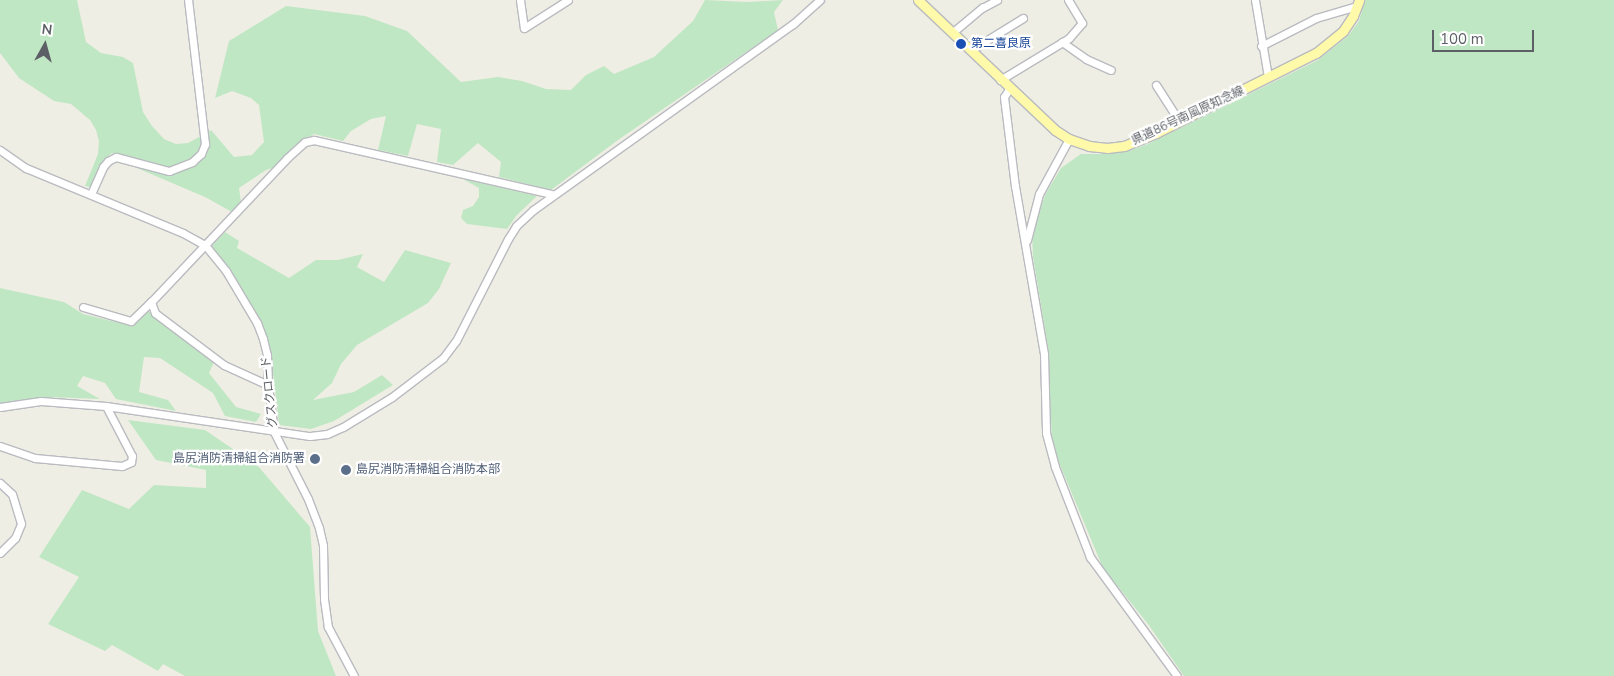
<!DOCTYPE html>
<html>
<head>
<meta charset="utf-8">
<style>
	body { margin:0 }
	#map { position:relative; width:1614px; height:676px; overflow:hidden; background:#efeee4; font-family:"Nunito Sans","Noto Sans JP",sans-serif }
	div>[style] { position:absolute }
	.green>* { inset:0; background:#c0e7c4 }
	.roads { filter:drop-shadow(1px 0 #b9bbc0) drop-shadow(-1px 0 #b9bbc0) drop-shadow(0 1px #b9bbc0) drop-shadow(0 -1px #b9bbc0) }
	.minor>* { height:7px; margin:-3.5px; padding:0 3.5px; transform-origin:3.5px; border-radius:3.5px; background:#fff }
	.major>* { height:9px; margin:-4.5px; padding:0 4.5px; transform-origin:4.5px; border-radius:4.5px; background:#fffaa9 }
	.dots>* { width:14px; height:14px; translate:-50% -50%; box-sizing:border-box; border:2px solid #fff; border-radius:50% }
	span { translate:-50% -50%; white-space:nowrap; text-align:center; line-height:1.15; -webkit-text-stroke:4.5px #fff; paint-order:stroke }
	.transit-label { font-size:12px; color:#164399 }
	.left { translate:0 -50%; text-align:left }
	.street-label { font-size:12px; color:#5c5f65 }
	.service-label { font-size:12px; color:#4e5e75 }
	.right { translate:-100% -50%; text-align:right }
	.north { position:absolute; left:20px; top:20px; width:50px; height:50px; -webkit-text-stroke:4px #fff; paint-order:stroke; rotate:7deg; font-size:14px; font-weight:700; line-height:20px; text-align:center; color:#5c5f65 }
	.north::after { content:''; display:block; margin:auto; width:18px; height:22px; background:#5c5f65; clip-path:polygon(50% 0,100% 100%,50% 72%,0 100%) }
	.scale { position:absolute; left:1432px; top:30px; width:102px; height:22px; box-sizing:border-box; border:2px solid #5c5f65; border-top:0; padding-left:6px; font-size:15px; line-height:18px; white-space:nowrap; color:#5c5f65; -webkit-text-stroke:4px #fff; paint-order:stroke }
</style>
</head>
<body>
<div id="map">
	<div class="green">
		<div style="clip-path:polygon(0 0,77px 0,86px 42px,101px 53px,123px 57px,133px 63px,143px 112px,152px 126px,164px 139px,176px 144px,188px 143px,201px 136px,202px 145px,200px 151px,193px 159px,170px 169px,112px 153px,102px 162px,90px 187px,85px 186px,98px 154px,99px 141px,96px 130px,90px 120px,71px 104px,54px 101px,19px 78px,0 53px)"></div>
		<div style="clip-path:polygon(705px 0,747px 2px,783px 0,774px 12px,778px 30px,618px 140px,551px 190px,499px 177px,501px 162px,478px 143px,453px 165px,437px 162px,441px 129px,417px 124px,408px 156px,378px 150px,386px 116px,371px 119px,351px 131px,343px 141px,314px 134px,295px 145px,276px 167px,266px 170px,239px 188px,241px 202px,232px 212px,205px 197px,118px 160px,127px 161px,157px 172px,167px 175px,178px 172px,193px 166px,203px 157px,208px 146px,206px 134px,211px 130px,234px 157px,252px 155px,264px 142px,259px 105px,251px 98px,232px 91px,215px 98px,229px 41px,286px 6px,365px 16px,407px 31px,461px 82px,498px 77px,522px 81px,546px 89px,571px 90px,586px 75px,604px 66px,614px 74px,654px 57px,693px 21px)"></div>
		<div style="clip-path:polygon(1365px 0,1614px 0,1614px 676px,1184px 676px,1148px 624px,1103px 568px,1052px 446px,1048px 347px,1033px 257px,1032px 234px,1045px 195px,1061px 168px,1081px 154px,1108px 154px,1129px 151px,1148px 144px,1318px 60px,1348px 36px,1359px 21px)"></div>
		<div style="clip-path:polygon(463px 179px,537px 196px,517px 215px,507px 229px,467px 224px,461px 218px,463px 210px,473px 206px,479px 197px,479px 188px)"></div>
		<div style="clip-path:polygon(225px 232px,239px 241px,237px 248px,289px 278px,316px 260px,338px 260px,363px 254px,357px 267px,384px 282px,405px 250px,451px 263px,439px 289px,428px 303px,357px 345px,341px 364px,332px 383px,313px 400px,354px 392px,382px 375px,393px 385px,334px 421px,311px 429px,279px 425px,270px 347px,258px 315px,212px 246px)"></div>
		<div style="clip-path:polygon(0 288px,64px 302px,83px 314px,132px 326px,148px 311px,214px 362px,209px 373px,236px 407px,261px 414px,256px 422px,225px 416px,213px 393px,160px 358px,144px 357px,139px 392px,168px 400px,176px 411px,116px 399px,105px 383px,83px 376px,77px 386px,100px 399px,48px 397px,0 404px)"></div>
		<div style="clip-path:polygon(128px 420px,205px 430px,258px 466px,310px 527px,318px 631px,336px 676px,185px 676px,163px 664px,158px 671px,112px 645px,105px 651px,48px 624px,79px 577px,39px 557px,82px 490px,129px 509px,154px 485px,206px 488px,206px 470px,156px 460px)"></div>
	</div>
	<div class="roads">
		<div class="minor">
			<div style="left:520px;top:0;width:28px;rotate:82deg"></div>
			<div style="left:524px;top:28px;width:52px;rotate:-32.5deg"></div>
			<div style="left:1255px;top:0;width:78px;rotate:80.4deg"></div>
			<div style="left:953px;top:32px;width:38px;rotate:-40deg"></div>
			<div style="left:982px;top:8px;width:17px;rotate:-28deg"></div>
			<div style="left:1062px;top:42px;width:29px;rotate:35deg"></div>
			<div style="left:1086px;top:59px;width:27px;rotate:24deg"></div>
			<div style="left:1261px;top:46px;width:62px;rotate:-27deg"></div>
			<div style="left:1316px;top:18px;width:43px;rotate:-16.3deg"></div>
			<div style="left:971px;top:50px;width:61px;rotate:-31.6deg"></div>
			<div style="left:1000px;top:80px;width:81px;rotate:-31.3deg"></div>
			<div style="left:1069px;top:38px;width:20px;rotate:-49deg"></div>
			<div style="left:1082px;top:23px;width:27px;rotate:-121deg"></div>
			<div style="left:1156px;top:85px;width:43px;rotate:57.4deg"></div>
			<div style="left:1009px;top:89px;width:9px;rotate:122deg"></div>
			<div style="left:1004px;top:97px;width:90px;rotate:83deg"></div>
			<div style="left:1015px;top:186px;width:170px;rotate:80.2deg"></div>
			<div style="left:1044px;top:354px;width:79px;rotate:88.5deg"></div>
			<div style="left:1046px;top:433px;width:35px;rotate:75deg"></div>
			<div style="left:1055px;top:467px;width:97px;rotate:68.7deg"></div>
			<div style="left:1090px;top:557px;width:147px;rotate:53.8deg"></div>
			<div style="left:0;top:150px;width:32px;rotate:35deg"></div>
			<div style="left:26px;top:168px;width:170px;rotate:22.5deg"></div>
			<div style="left:183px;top:233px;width:25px;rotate:29deg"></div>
			<div style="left:205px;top:245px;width:33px;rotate:51deg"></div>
			<div style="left:226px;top:271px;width:61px;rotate:59.2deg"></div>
			<div style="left:257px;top:323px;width:17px;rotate:69deg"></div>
			<div style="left:263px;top:339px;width:16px;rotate:76deg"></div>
			<div style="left:267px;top:355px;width:30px;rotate:88deg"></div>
			<div style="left:268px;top:385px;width:47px;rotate:82.7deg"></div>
			<div style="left:274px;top:432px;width:75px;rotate:63.1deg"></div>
			<div style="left:308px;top:499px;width:31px;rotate:69deg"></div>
			<div style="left:319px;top:528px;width:18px;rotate:77deg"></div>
			<div style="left:323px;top:546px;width:53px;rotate:88.9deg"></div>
			<div style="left:324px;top:599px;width:28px;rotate:82deg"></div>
			<div style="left:328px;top:627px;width:55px;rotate:62deg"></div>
			<div style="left:91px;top:194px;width:30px;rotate:-66deg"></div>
			<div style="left:103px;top:167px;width:8px;rotate:-50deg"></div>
			<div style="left:108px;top:161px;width:9px;rotate:-27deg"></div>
			<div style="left:116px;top:157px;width:55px;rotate:14.8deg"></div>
			<div style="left:169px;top:171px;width:25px;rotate:-21deg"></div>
			<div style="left:192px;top:162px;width:12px;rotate:-42deg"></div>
			<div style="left:201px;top:154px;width:11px;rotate:-68deg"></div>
			<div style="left:205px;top:144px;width:145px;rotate:-96.7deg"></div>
			<div style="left:1027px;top:240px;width:48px;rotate:-75.4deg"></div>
			<div style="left:1039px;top:194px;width:63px;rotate:-61.4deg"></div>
			<div style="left:83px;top:307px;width:50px;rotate:16.3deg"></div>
			<div style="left:131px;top:321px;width:28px;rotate:-44deg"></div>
			<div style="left:268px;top:385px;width:48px;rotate:-155.6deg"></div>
			<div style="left:224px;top:365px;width:86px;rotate:-143deg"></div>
			<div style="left:155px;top:313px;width:12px;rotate:-110deg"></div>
			<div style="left:151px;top:302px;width:198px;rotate:-46.6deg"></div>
			<div style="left:287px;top:158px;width:24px;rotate:-42deg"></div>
			<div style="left:305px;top:142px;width:9px;rotate:-13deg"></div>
			<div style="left:314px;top:140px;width:244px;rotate:12.8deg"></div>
			<div style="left:0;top:407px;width:41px;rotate:-8.3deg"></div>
			<div style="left:41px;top:401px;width:65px;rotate:4.4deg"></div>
			<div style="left:106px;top:406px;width:206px;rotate:8.4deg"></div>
			<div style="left:310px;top:436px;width:17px;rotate:-7deg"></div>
			<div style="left:327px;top:434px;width:17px;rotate:-24deg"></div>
			<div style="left:343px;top:427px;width:57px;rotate:-31.5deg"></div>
			<div style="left:392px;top:397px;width:64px;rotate:-37.4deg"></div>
			<div style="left:443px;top:358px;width:21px;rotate:-53deg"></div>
			<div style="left:456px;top:341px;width:114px;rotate:-63deg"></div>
			<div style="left:508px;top:239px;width:15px;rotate:-58deg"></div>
			<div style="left:516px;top:226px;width:23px;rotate:-43deg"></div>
			<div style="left:533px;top:210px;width:320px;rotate:-35.6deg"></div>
			<div style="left:793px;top:24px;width:36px;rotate:-42deg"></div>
			<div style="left:0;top:446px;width:37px;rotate:19deg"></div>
			<div style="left:35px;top:458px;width:87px;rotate:5.3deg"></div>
			<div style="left:122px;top:466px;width:10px;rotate:-24deg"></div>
			<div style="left:131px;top:462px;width:6px;rotate:-81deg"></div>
			<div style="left:132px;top:456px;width:56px;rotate:-117.5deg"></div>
			<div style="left:0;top:483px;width:16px;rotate:43deg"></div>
			<div style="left:12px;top:494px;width:31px;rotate:73deg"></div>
			<div style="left:21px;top:524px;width:15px;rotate:113deg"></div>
			<div style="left:15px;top:538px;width:21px;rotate:135deg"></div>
		</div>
		<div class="major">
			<div style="left:918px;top:0;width:189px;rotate:43.5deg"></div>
			<div style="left:1055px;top:130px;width:17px;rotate:33deg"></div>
			<div style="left:1069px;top:139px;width:21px;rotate:19deg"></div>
			<div style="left:1089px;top:146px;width:18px;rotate:6deg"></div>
			<div style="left:1107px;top:148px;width:17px;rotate:-7deg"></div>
			<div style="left:1124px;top:146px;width:35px;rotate:-22deg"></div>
			<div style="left:1156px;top:133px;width:179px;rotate:-26.6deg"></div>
			<div style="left:1316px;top:53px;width:35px;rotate:-39deg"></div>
			<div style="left:1343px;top:31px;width:18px;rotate:-56deg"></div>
			<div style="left:1353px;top:16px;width:17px;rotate:-69deg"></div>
		</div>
	</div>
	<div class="dots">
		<div style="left:961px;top:44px;background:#1a4fb4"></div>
		<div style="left:315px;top:459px;background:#5c6f8a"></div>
		<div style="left:346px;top:470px;background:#5c6f8a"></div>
	</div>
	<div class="transit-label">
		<span class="left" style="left:971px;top:44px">第二喜良原</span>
	</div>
	<div class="street-label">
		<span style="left:1188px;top:116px;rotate:-25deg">県道86号南風原知念線</span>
		<span style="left:270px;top:392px;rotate:-96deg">グスクロード</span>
	</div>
	<div class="service-label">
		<span class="right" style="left:305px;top:459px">島尻消防清掃組合消防署</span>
		<span class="left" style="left:356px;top:470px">島尻消防清掃組合消防本部</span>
	</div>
	<div class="north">N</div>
	<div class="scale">100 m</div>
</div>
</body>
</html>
